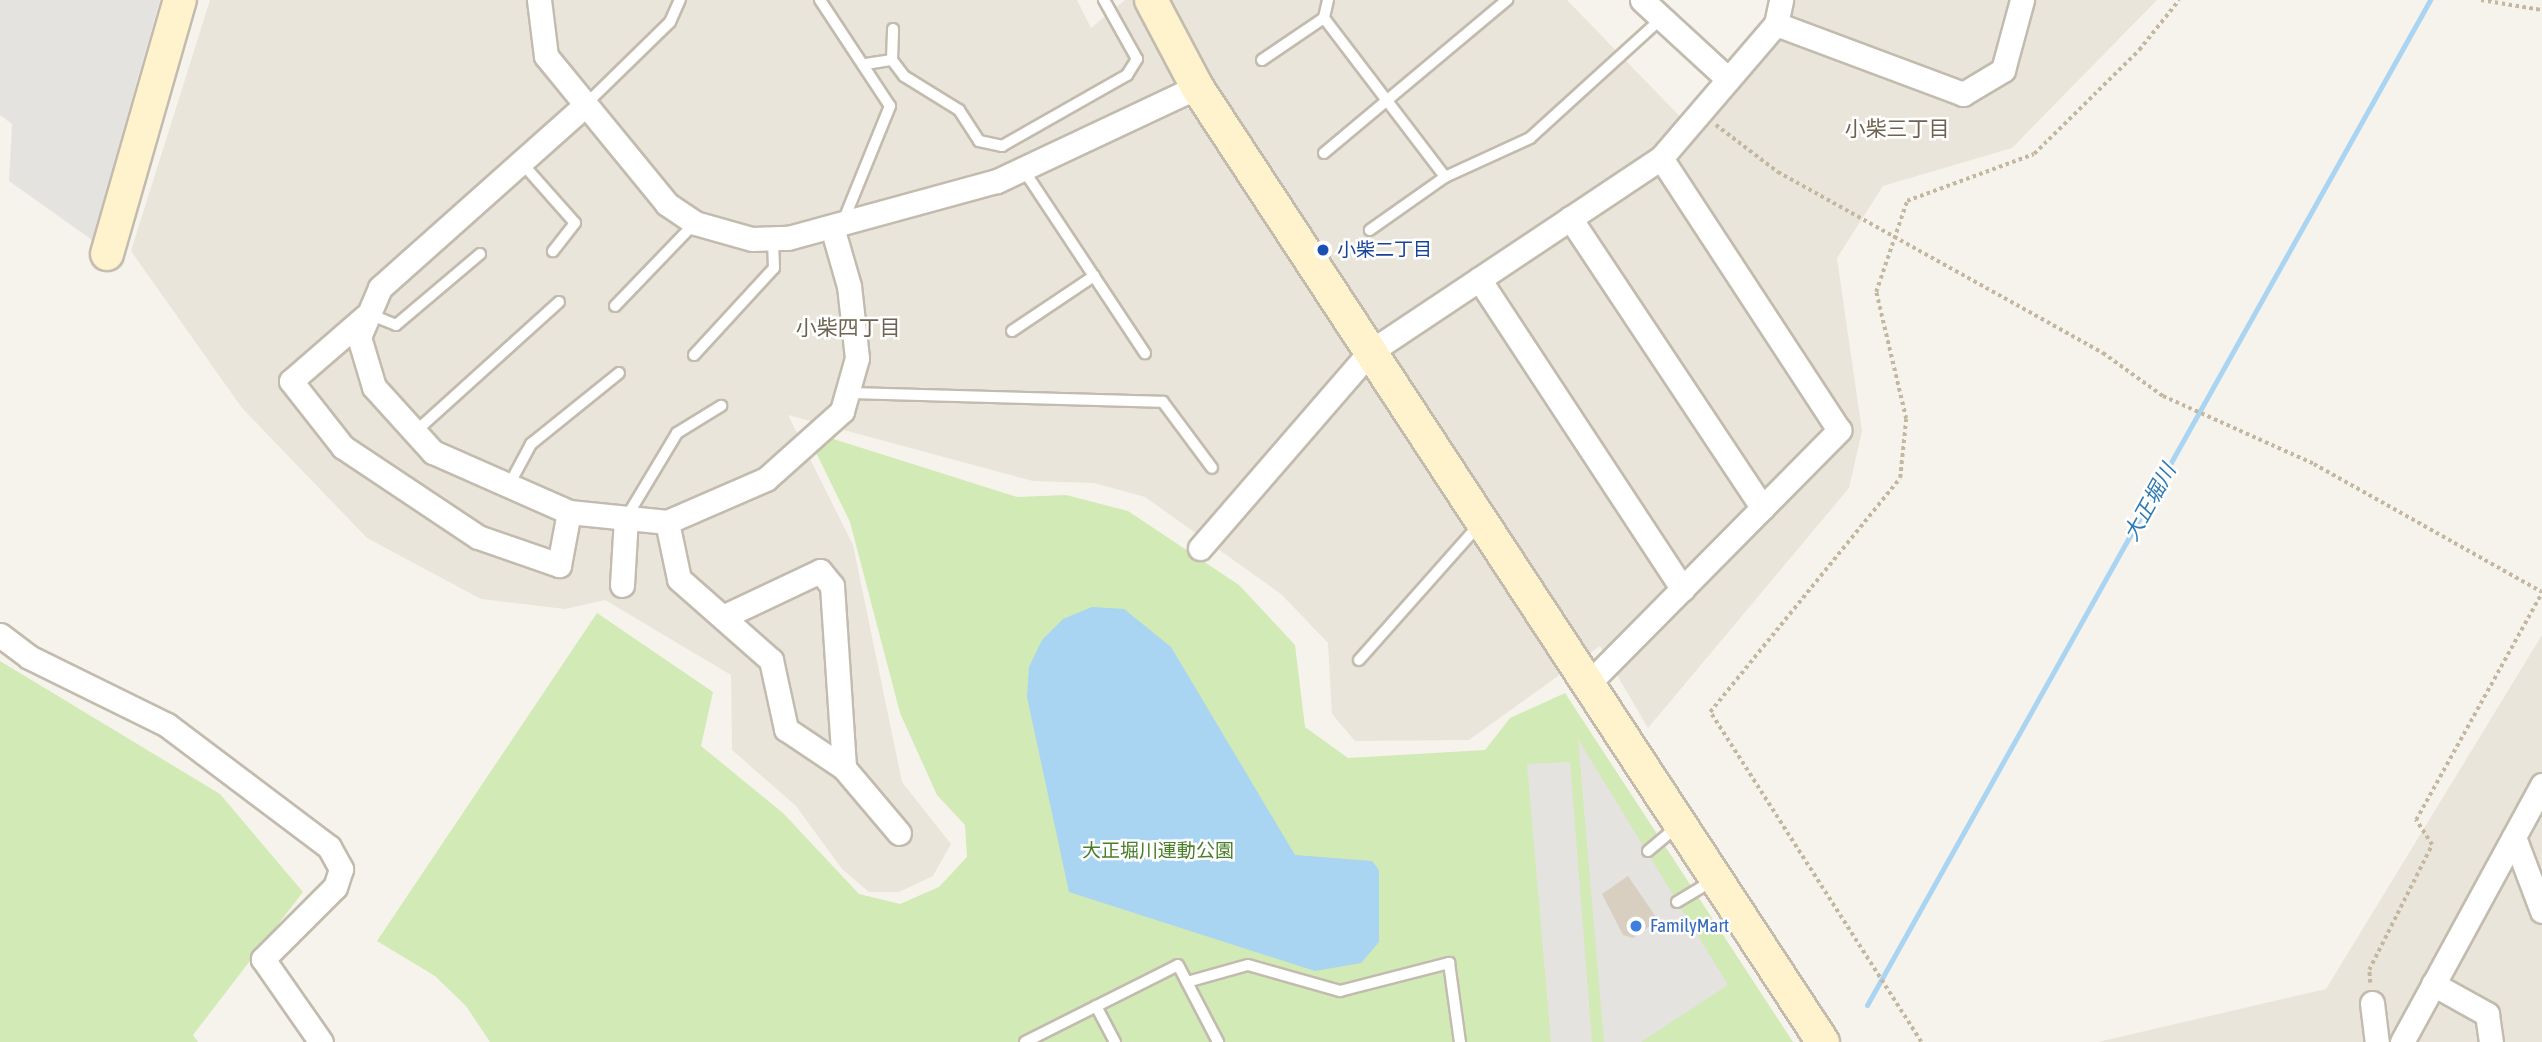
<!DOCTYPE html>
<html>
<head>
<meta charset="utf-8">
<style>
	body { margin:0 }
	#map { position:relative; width:2542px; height:1042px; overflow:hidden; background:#f6f3ec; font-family:"Asap Condensed","Noto Sans JP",sans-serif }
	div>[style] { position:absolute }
	.residential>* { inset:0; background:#eae5da }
	.green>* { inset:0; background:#d2eab5 }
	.parking>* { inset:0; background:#e5e3e0 }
	.water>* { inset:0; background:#a9d4f2 }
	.stream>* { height:5px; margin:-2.5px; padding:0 2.5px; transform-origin:2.5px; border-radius:2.5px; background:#a9d4f2 }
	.building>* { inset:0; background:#d8cfc1 }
	.path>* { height:3.5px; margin-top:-1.75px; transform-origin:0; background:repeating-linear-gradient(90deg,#c4b79f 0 3.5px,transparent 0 7px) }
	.roads { filter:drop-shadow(2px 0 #c2bbae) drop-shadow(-2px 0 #c2bbae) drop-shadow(0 2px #c2bbae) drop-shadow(0 -2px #c2bbae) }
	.lane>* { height:10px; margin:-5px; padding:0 5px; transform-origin:5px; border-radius:5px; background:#fff }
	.street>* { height:23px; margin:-11.5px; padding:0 11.5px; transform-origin:11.5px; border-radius:11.5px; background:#fff }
	.secondary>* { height:32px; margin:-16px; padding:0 16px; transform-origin:16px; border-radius:16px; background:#fff3cd }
	.dots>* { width:19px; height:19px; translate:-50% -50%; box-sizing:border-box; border:4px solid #fff; border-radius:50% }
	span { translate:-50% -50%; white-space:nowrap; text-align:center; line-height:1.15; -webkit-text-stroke:5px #fff; paint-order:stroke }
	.transit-label { font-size:19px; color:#164399 }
	.left { translate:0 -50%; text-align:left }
	.park-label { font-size:19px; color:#4a7f2a }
	.shop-label { font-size:19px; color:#366cbe }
	.neighbourhood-label { font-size:21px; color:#6e6250 }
	.water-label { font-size:21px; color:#2e7ab2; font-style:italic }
</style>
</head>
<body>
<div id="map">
	<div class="residential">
		<div style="clip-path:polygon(210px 0,1077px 0,1091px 28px,1125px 0,1567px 0,1696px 133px,1786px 0,2157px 0,2012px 148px,1883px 186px,1837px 258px,1862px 431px,1849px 488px,1648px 728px,1600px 646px,1469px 740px,1355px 741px,1332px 714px,1328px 643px,1281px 594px,1145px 497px,1094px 483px,1033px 481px,788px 415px,853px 545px,902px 782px,951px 844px,933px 876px,899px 892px,869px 892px,842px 869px,796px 806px,732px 750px,731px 675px,605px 600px,565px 609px,481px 599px,367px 538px,242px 408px,131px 251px)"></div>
		<div style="clip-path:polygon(2542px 635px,2542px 1042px,2098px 1042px,2326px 989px)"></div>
	</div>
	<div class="green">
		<div style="clip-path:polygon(805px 430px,1017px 497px,1066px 495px,1128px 511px,1239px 585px,1295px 645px,1305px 727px,1348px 758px,1485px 750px,1510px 718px,1565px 693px,1793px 1042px,490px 1042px,466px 1006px,435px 976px,377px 941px,597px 613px,713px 692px,701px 746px,783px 813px,859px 894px,900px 904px,939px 887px,967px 857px,965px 825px,937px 795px,900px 713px,850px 522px)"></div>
		<div style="clip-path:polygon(0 661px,220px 794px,303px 892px,193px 1035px,198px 1042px,0 1042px)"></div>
	</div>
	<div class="parking">
		<div style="clip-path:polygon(0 0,160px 0,92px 240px,9px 181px,12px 124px,0 115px)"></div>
		<div style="clip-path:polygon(1578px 739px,1728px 985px,1641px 1042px,1604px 1042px)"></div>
		<div style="clip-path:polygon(1570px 762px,1592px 1042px,1551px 1042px,1527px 764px)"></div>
	</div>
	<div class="water">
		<div style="clip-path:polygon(1092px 607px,1124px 609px,1171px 647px,1295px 855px,1372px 861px,1379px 870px,1379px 942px,1361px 963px,1315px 971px,1069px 892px,1027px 697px,1029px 667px,1042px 640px,1063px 619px)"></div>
	</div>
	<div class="stream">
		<div style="left:1867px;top:1005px;width:1152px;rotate:-60.74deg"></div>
	</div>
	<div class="building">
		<div style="clip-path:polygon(1628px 876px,1658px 920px,1633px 938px,1623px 935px,1602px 894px)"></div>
	</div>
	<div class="path">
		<div style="left:2481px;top:0;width:62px;rotate:9.3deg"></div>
		<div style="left:1716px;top:125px;width:78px;rotate:37.2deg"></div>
		<div style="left:1778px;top:172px;width:372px;rotate:29.1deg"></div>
		<div style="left:2103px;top:353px;width:74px;rotate:35.6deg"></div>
		<div style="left:2163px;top:396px;width:166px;rotate:24.2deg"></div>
		<div style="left:2314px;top:464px;width:261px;rotate:29.3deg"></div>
		<div style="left:2370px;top:983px;width:13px;rotate:-94deg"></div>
		<div style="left:2369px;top:970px;width:140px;rotate:-63.3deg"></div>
		<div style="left:2432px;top:845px;width:30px;rotate:-123deg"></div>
		<div style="left:2416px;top:820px;width:260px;rotate:-61deg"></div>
		<div style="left:1921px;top:1042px;width:392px;rotate:-122.6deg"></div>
		<div style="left:1710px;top:712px;width:301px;rotate:-50.9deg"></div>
		<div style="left:1900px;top:478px;width:59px;rotate:-84.2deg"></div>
		<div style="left:1906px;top:419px;width:130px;rotate:-103.3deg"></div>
		<div style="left:1876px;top:292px;width:96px;rotate:-71.2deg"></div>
		<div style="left:1907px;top:201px;width:135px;rotate:-20.3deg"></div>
		<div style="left:2034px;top:154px;width:148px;rotate:-44.7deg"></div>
		<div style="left:2139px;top:50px;width:64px;rotate:-51.3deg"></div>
	</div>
	<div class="roads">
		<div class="lane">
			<div style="left:820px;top:0;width:127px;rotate:56.6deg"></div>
			<div style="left:890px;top:106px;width:125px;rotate:112.1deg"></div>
			<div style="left:1328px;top:0;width:18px;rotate:103deg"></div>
			<div style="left:1324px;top:18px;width:200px;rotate:52.7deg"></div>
			<div style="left:1445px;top:177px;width:92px;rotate:144.8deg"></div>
			<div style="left:892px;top:60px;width:31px;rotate:-88deg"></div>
			<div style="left:1262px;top:60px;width:75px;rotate:-34.1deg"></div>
			<div style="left:866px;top:64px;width:26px;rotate:-9deg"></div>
			<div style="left:892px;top:60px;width:20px;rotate:53deg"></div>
			<div style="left:904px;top:76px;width:65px;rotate:31.7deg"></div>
			<div style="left:959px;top:110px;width:37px;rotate:57deg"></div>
			<div style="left:979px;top:141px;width:24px;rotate:12deg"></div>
			<div style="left:1002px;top:146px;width:144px;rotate:-29.6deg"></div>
			<div style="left:1127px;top:75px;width:19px;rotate:-58deg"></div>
			<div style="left:1137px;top:59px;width:68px;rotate:-119.2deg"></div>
			<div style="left:584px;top:106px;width:120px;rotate:-44.3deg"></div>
			<div style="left:670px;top:22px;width:24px;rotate:-66deg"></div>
			<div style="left:1324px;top:153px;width:239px;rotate:-39.9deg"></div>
			<div style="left:521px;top:162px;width:81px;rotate:48.5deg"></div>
			<div style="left:575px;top:223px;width:36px;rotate:128deg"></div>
			<div style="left:1023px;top:169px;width:221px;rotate:56.5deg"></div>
			<div style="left:1445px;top:177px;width:94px;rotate:-24.6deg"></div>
			<div style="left:1530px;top:138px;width:177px;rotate:-42.3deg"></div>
			<div style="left:615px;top:306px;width:115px;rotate:-46.1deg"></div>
			<div style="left:369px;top:314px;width:29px;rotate:22deg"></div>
			<div style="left:396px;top:325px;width:110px;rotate:-40.2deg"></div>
			<div style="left:1012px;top:331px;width:99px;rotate:-33.9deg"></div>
			<div style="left:694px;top:355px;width:118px;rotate:-47.4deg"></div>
			<div style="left:774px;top:268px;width:29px;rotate:-92deg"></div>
			<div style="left:847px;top:393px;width:316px;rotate:1.6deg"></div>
			<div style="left:1163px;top:402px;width:82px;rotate:53.4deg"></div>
			<div style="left:415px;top:432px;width:194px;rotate:-42.1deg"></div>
			<div style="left:509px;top:485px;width:47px;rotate:-61.8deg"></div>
			<div style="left:531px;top:444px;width:113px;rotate:-38.9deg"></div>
			<div style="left:626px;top:518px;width:99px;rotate:-59deg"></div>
			<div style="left:677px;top:433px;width:52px;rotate:-31.5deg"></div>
			<div style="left:1359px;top:660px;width:181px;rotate:-48.4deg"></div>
			<div style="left:1648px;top:851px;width:38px;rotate:-40deg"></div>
			<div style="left:1677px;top:902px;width:41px;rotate:-31deg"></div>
			<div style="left:1187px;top:982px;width:63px;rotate:-15.6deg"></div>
			<div style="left:1248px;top:965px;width:96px;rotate:15.8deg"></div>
			<div style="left:1340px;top:991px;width:113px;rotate:-14.4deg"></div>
			<div style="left:1449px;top:963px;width:80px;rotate:82.1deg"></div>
			<div style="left:1096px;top:1006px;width:41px;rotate:62.2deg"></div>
			<div style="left:1025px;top:1042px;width:171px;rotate:-26.7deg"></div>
			<div style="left:1178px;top:965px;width:87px;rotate:62.5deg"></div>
		</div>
		<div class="street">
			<div style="left:539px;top:0;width:56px;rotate:82.9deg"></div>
			<div style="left:546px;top:56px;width:191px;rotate:50.7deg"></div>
			<div style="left:667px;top:204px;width:34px;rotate:34deg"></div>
			<div style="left:695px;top:223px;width:59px;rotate:15.7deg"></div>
			<div style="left:752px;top:239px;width:36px;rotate:-2deg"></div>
			<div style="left:788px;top:238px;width:217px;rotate:-15.3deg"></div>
			<div style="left:997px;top:181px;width:221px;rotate:-25.2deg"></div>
			<div style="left:1642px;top:0;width:117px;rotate:42.6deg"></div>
			<div style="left:1776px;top:24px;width:200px;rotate:20.5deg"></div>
			<div style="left:1963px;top:94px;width:47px;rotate:-31deg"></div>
			<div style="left:2003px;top:70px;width:73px;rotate:-74.8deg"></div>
			<div style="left:583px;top:107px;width:272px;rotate:138.3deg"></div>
			<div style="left:380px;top:288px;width:53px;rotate:113.2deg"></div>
			<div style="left:359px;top:337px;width:52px;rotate:73.3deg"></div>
			<div style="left:374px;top:387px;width:88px;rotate:47.8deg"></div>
			<div style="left:433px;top:452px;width:149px;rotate:23.8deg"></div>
			<div style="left:569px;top:512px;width:99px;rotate:5.8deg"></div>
			<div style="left:667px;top:522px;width:108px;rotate:-23.5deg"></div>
			<div style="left:766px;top:479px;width:102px;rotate:-41.8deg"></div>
			<div style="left:842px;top:411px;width:55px;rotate:-74.2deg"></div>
			<div style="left:857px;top:358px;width:72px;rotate:-96.3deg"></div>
			<div style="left:849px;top:286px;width:61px;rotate:-106.1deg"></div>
			<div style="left:1570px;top:218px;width:348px;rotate:56.4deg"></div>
			<div style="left:1479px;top:279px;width:371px;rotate:56.7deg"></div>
			<div style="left:366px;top:316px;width:99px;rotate:139.1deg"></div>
			<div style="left:291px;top:381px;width:84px;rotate:51.8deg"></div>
			<div style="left:343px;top:447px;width:162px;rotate:33.7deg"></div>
			<div style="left:478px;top:537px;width:86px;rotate:19.1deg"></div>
			<div style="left:559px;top:565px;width:54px;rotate:-79.3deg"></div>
			<div style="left:667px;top:522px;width:58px;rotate:78.1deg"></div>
			<div style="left:679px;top:579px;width:123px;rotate:41.4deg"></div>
			<div style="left:771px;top:660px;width:71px;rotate:77.7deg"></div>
			<div style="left:786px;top:729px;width:70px;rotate:33.9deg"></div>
			<div style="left:844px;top:768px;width:85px;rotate:49.8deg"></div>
			<div style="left:1200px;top:548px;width:259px;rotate:-49.1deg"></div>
			<div style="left:1370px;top:352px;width:350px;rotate:-33.7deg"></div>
			<div style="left:1661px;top:158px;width:177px;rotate:-49.4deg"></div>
			<div style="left:1776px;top:24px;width:25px;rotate:-78deg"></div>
			<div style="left:622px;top:585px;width:67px;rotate:-86.6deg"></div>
			<div style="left:725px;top:616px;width:105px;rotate:-25.3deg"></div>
			<div style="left:820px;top:571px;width:19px;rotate:51deg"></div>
			<div style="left:832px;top:586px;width:182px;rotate:86.2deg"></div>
			<div style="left:0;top:635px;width:36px;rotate:37deg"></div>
			<div style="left:29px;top:657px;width:154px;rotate:26.2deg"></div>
			<div style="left:167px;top:725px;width:203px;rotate:37deg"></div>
			<div style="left:329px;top:847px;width:25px;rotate:61deg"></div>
			<div style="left:341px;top:869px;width:19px;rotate:108deg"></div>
			<div style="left:335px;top:887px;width:102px;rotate:135deg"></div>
			<div style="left:263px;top:959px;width:101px;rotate:55.1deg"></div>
			<div style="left:1587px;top:685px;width:359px;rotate:-45.3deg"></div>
			<div style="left:1839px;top:430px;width:325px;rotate:-123.2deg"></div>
			<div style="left:2514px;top:837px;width:79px;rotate:69.3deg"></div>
			<div style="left:2433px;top:984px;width:62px;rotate:29.1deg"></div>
			<div style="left:2487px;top:1014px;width:28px;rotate:82deg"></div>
			<div style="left:2372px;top:1003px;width:39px;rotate:83deg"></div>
			<div style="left:2402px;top:1042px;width:293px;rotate:-61.4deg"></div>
		</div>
		<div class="secondary">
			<div style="left:1151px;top:0;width:98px;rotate:62.1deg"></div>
			<div style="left:1197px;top:87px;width:1142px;rotate:56.76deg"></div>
			<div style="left:107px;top:254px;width:264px;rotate:-74deg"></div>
		</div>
	</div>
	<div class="dots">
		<div style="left:1323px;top:250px;background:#1a4fb4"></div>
		<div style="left:1636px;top:926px;background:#3f7fe0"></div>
	</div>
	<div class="transit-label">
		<span class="left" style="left:1337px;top:250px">小柴二丁目</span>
	</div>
	<div class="park-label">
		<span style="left:1158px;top:851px">大正堀川運動公園</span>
	</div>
	<div class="shop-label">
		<span class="left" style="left:1650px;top:926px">FamilyMart</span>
	</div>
	<div class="neighbourhood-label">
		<span style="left:1897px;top:128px">小柴三丁目</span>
		<span style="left:848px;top:327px">小柴四丁目</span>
	</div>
	<div class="water-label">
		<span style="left:2149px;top:502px;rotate:-61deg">大正堀川</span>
	</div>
</div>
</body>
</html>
